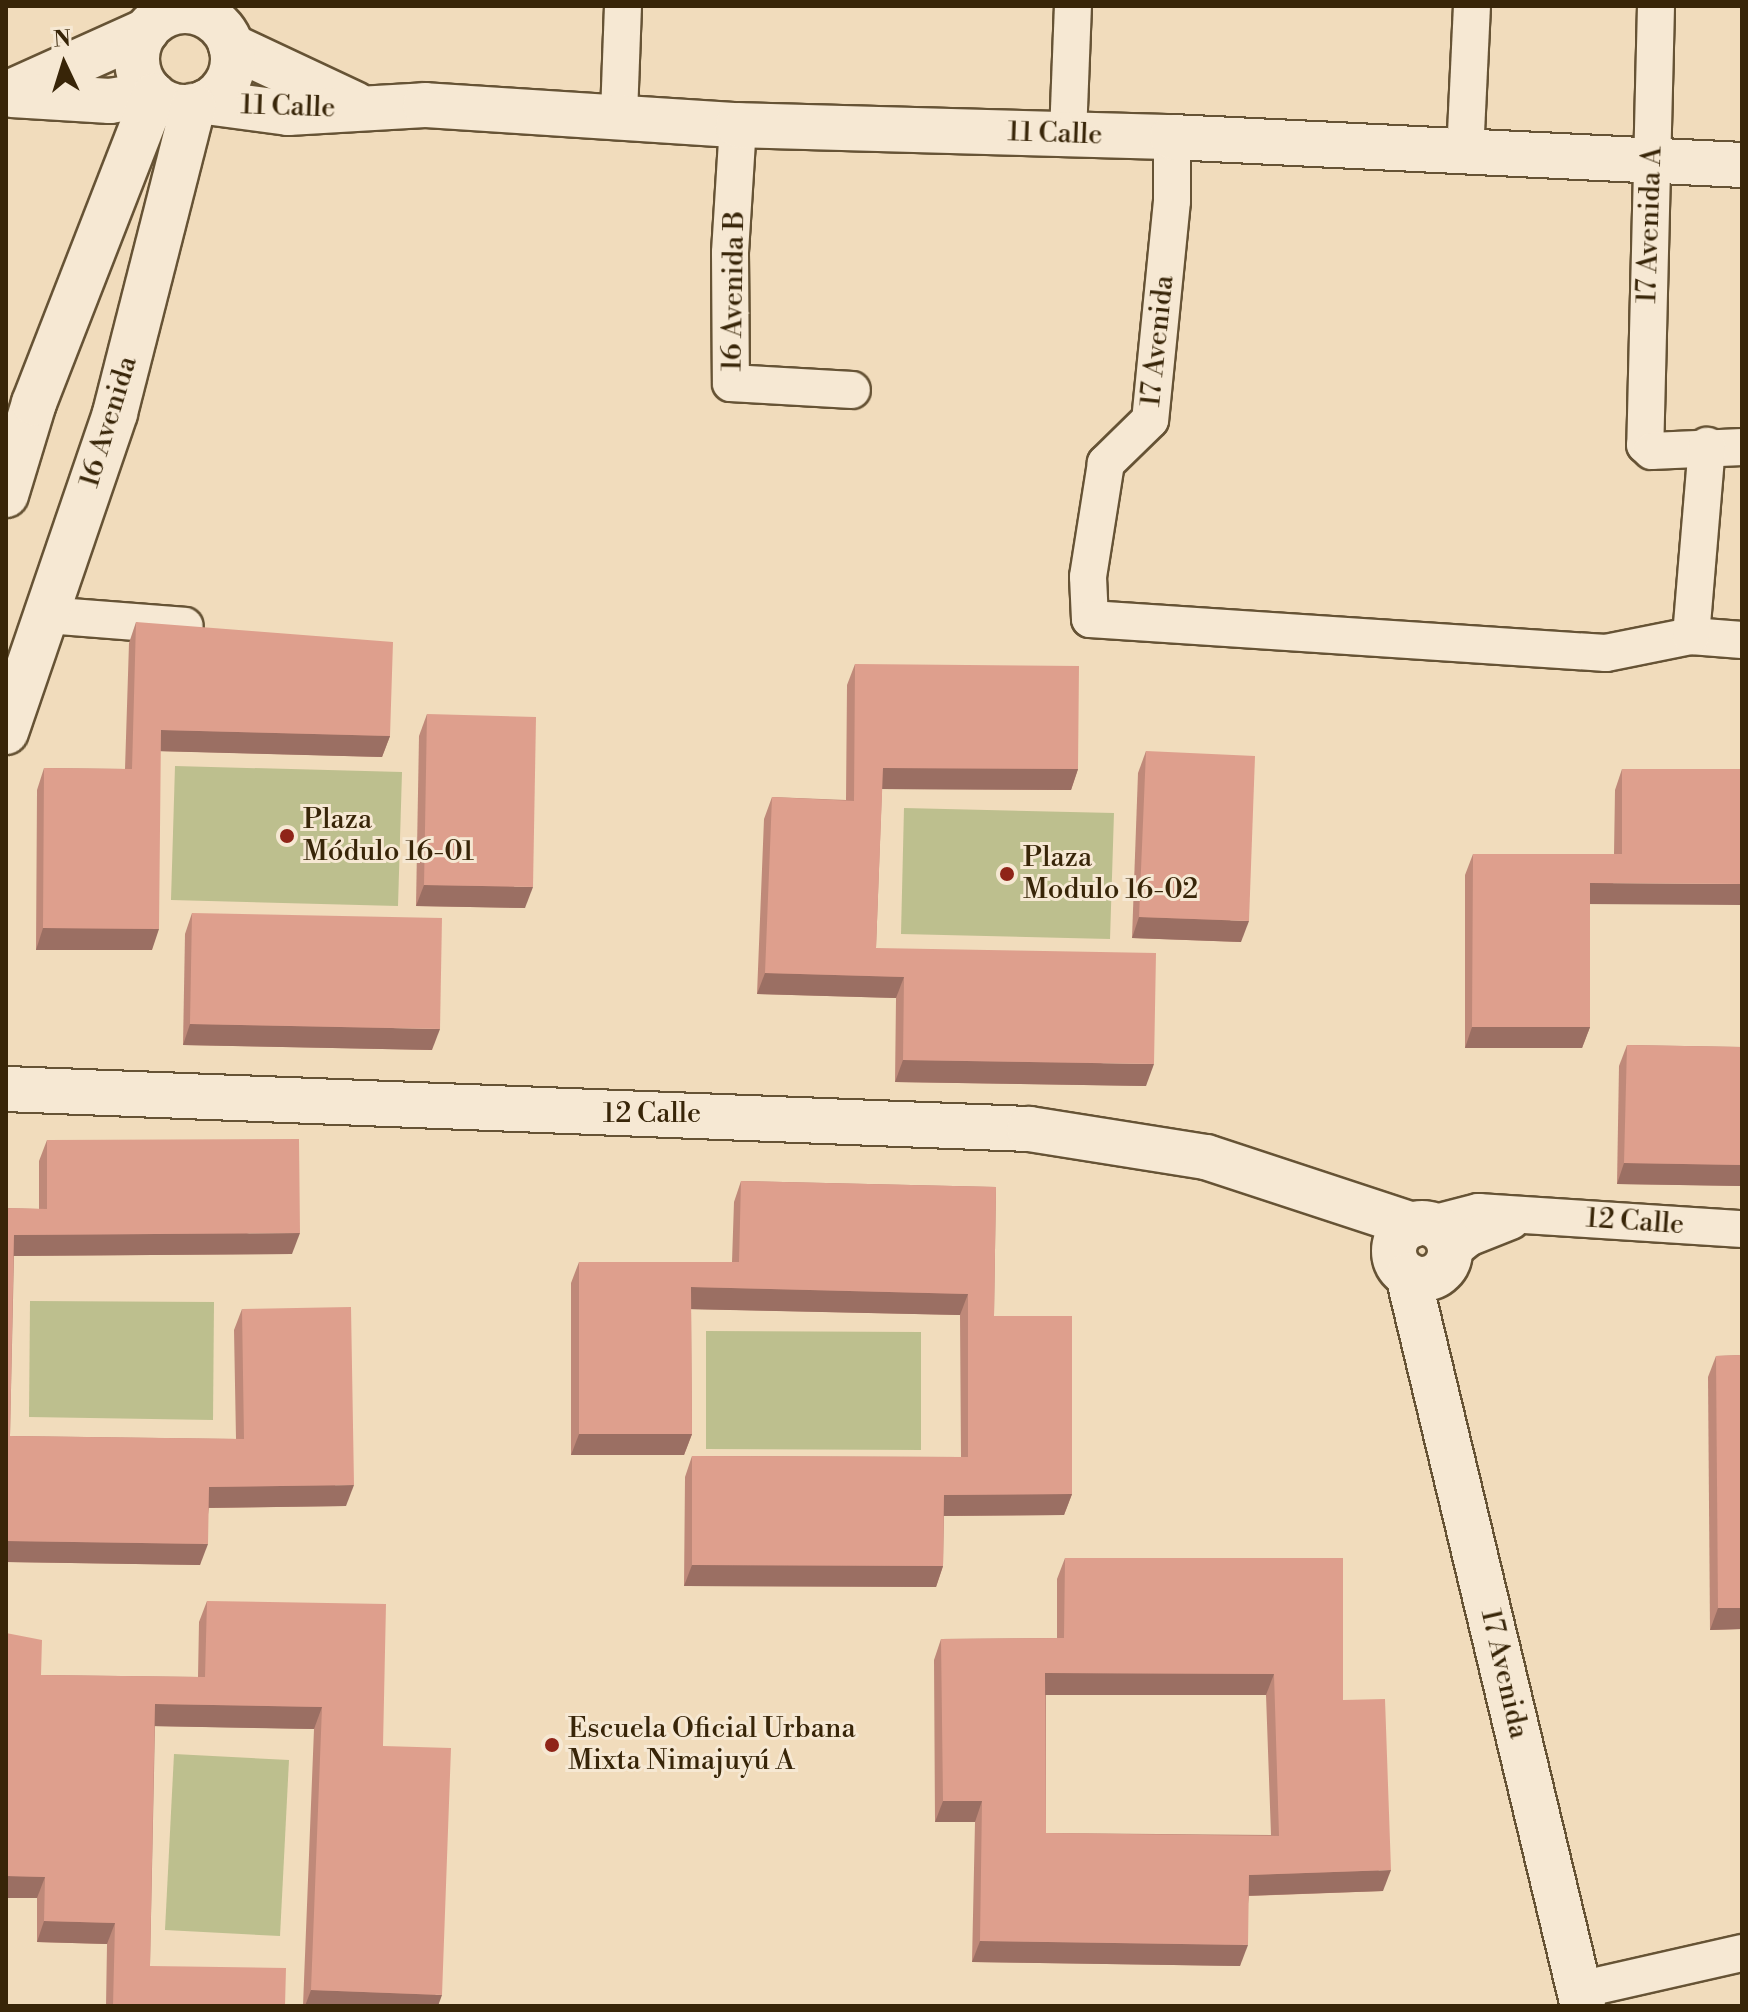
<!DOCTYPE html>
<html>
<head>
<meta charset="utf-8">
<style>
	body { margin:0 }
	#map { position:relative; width:1748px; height:2012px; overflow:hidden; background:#f1dcbc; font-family:"Libre Bodoni",serif }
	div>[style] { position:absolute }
	.green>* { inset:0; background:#bdbf8e }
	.roads { filter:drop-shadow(2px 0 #665335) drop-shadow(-2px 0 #665335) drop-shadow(0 2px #665335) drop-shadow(0 -2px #665335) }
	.minor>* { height:36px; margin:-18px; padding:0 18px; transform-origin:18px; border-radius:18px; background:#f6e8d3 }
	.tertiary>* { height:44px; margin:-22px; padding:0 22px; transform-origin:22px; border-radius:22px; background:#f6e8d3 }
	.tertiary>.ring { margin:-22px; padding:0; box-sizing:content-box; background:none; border:44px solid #f6e8d3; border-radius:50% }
	.secondary>* { height:44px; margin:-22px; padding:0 22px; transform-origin:22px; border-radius:22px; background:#f6e8d3 }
	.secondary>.ring { margin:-22px; padding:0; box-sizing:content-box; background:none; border:44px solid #f6e8d3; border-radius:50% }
	.wall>* { inset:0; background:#bf8979 }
	.shaded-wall>* { inset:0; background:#9b6f63 }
	.building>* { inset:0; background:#de9f8d }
	.dots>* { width:22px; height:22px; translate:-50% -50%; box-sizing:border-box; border:4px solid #f6e8d3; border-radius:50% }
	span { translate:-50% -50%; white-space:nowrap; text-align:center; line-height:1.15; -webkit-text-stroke:6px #f6e8d3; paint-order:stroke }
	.street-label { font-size:28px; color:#382508 }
	.poi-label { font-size:28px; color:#382508 }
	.left { translate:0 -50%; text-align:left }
	.frame { position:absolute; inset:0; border:8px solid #382508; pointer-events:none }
	.north { position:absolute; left:24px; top:24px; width:80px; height:80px; -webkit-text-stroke:6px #f6e8d3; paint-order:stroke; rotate:356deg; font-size:22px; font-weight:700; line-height:32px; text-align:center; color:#382508 }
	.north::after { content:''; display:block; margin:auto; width:28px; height:36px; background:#382508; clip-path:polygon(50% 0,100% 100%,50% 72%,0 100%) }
</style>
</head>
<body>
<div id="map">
	<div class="green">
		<div style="clip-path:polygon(175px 766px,402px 772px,398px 906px,171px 900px)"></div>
		<div style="clip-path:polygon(904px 808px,1114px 813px,1110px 939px,901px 934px)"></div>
		<div style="clip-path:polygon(30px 1301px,214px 1302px,213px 1420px,29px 1417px)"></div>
		<div style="clip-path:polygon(706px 1331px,921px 1332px,921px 1450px,706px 1449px)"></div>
		<div style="clip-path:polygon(174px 1754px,289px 1760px,280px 1936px,165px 1930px)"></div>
	</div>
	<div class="roads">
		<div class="minor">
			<div style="left:1656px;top:6px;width:439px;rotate:91.4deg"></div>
			<div style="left:1645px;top:445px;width:9px;rotate:41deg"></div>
			<div style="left:1652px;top:451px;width:90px;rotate:-2.5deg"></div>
			<div style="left:619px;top:115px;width:109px;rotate:-87.9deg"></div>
			<div style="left:738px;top:125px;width:128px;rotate:93.6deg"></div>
			<div style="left:730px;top:253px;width:130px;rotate:89.6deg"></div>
			<div style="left:731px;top:383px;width:121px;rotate:3.3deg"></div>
			<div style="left:1068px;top:135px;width:129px;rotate:-87.8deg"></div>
			<div style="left:1172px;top:137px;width:64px;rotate:90deg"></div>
			<div style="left:1172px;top:201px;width:220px;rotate:95.7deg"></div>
			<div style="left:1150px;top:420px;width:62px;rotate:135.7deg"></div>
			<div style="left:1106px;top:463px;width:115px;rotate:99deg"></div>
			<div style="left:1088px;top:577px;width:42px;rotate:87.3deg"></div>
			<div style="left:1090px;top:619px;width:517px;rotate:3.77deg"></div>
			<div style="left:1606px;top:653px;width:87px;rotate:-11.3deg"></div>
			<div style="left:1691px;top:636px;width:51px;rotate:4.5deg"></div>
			<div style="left:1465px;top:154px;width:148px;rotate:-87.3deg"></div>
			<div style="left:46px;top:615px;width:139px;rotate:4.5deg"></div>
			<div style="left:1691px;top:636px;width:191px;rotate:-85.2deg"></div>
			<div style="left:1432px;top:1224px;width:48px;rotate:-14.6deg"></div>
			<div style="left:1478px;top:1212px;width:265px;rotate:3.7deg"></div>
			<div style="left:1451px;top:1252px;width:22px;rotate:-39deg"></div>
			<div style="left:1468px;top:1238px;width:46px;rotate:-21.6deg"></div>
			<div style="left:1579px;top:1990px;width:167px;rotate:-12.8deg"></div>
		</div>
		<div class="tertiary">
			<div style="left:231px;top:46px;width:137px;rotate:25.1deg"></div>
			<div style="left:6px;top:94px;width:154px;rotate:-24.2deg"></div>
			<div style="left:12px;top:95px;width:98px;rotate:3.5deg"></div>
			<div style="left:110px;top:101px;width:43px;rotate:-9.5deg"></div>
			<div style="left:206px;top:102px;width:83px;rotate:7.6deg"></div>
			<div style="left:288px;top:113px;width:137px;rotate:-3.3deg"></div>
			<div style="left:425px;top:105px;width:314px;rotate:3.7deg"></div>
			<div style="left:738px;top:125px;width:434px;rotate:1.6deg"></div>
			<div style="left:1172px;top:137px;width:571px;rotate:2.81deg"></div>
			<div style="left:6px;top:1089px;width:1024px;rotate:2.24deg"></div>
			<div style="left:1029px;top:1129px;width:179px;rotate:9deg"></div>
			<div style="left:1206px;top:1157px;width:218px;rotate:18.2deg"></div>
			<div class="ring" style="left:1394px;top:1223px;width:12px;height:12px"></div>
			<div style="left:1408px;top:1275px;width:752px;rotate:76.54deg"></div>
		</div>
		<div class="secondary">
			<div class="ring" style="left:137px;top:11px;width:52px;height:52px"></div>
			<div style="left:6px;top:495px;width:96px;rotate:-73.1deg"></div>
			<div style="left:34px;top:403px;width:330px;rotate:-68.7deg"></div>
			<div style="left:6px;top:732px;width:337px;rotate:-71.1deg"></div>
			<div style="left:115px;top:413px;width:317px;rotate:-75.7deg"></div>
		</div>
	</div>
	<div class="wall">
		<div style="clip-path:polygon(136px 622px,390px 736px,382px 757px,160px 751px,152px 950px,36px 950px,37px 790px,44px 768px,125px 769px,129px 643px)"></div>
		<div style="clip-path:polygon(855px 664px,1078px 769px,1071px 790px,882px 789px,876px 948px,1146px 1086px,895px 1082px,896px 998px,757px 994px,764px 819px,772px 797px,846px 800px,847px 685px)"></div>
		<div style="clip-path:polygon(427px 714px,525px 908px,416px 906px,419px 736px)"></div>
		<div style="clip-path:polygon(1146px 751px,1241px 942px,1132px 938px,1138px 773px)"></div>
		<div style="clip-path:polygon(1622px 769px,1742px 769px,1590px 904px,1590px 1027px,1582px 1048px,1465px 1048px,1465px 875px,1473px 854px,1614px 854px,1615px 790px)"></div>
		<div style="clip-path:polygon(192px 913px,432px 1050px,183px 1045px,185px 934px)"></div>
		<div style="clip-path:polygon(1627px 1045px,1742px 1047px,1742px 1186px,1617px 1184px,1619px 1066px)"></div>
		<div style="clip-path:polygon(47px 1140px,292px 1254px,14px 1256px,10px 1436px,236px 1439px,234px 1330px,242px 1309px,346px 1506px,209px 1508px,200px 1565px,6px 1562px,6px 1208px,39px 1209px,39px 1161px)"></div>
		<div style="clip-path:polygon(741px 1181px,996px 1187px,994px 1316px,1072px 1494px,1064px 1515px,944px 1516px,943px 1566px,936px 1587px,684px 1586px,685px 1477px,692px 1456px,961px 1457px,960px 1315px,691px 1309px,692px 1434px,684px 1455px,571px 1455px,571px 1283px,579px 1262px,732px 1262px,734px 1202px)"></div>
		<div style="clip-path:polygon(1742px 1355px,1742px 1629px,1710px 1630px,1708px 1377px,1716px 1356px)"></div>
		<div style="clip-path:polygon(evenodd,1065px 1558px,1343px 1700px,1383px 1891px,1249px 1896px,1240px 1966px,972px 1962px,975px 1822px,935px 1822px,934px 1660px,941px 1639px,1057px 1638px,1057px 1579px,1065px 1558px,1046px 1695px,1266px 1695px,1271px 1835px,1046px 1833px,1046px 1695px)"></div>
		<div style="clip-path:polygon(207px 1601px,383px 1746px,438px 2006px,303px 2006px,314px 1729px,155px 1726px,150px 1966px,285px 2006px,106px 2006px,107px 1944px,37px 1942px,37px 1898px,6px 1898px,6px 1633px,41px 1675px,198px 1677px,199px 1622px)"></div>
	</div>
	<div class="shaded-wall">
		<div style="clip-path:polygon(161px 730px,390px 736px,382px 757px,153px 751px)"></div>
		<div style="clip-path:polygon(883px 768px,1078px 769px,1071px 790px,875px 789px)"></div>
		<div style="clip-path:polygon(1590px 883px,1742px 884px,1742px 905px,1582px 904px)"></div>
		<div style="clip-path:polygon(424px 885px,533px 887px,525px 908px,416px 906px)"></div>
		<div style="clip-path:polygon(1139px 917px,1249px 921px,1241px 942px,1132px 938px)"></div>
		<div style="clip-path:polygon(43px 928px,159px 929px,152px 950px,36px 950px)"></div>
		<div style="clip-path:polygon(765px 973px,904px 977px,896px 998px,757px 994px)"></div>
		<div style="clip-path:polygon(190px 1024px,440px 1029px,432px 1050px,183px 1045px)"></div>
		<div style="clip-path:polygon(1472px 1027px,1590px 1027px,1582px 1048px,1465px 1048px)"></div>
		<div style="clip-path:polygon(903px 1060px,1154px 1064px,1146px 1086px,895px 1082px)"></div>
		<div style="clip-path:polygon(1624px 1163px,1742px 1165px,1742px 1186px,1617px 1184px)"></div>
		<div style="clip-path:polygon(300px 1233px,292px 1254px,7px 1256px,14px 1235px)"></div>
		<div style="clip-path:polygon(691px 1287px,968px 1294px,960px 1315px,684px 1309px)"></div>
		<div style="clip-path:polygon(579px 1434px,692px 1434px,684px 1455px,571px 1455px)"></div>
		<div style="clip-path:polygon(354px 1485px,346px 1506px,201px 1508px,209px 1487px)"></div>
		<div style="clip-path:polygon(1072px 1494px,1064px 1515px,936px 1516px,944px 1495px)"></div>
		<div style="clip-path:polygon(6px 1541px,208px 1544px,200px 1565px,6px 1562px)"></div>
		<div style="clip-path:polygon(692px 1565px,943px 1566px,936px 1587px,684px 1586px)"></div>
		<div style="clip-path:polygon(1718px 1608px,1742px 1608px,1742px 1629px,1710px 1630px)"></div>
		<div style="clip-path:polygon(1045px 1673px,1274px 1674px,1266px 1695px,1038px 1695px)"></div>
		<div style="clip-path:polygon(155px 1704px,322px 1707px,314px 1729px,148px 1726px)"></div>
		<div style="clip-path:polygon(943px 1801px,982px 1801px,975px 1822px,935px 1822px)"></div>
		<div style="clip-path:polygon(1391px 1870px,1383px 1891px,1241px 1896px,1249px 1875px)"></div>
		<div style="clip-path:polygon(6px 1876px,45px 1877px,37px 1898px,6px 1898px)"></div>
		<div style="clip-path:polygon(44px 1921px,115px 1923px,107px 1944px,37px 1942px)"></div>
		<div style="clip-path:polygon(980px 1941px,1248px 1945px,1240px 1966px,972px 1962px)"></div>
		<div style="clip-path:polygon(311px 1990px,442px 1995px,438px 2006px,305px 2006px)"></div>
	</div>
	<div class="building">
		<div style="clip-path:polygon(136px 622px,393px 642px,390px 736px,161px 730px,159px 929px,43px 928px,44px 768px,132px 769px)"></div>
		<div style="clip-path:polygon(855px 664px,1079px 666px,1078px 769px,883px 768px,876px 948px,1156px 953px,1154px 1064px,903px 1060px,904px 977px,765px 973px,772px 797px,854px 801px)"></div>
		<div style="clip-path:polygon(427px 714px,536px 717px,533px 887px,424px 885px)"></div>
		<div style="clip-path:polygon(1146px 751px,1255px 756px,1249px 921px,1139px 917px)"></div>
		<div style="clip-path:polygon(1622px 769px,1742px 769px,1742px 884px,1590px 883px,1590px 1027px,1472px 1027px,1473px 854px,1622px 854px)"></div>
		<div style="clip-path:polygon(192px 913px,442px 918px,440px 1029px,190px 1024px)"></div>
		<div style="clip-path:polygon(1627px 1045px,1742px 1047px,1742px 1165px,1624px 1163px)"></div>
		<div style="clip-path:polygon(299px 1139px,300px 1233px,14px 1235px,10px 1436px,244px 1439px,242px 1309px,351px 1307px,354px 1485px,209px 1487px,208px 1544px,6px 1541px,6px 1208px,47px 1209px,47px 1140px)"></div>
		<div style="clip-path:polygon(741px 1181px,996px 1187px,994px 1316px,1072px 1316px,1072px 1494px,944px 1495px,943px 1566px,692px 1565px,692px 1456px,968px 1457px,968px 1294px,691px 1287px,692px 1434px,579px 1434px,579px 1262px,739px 1262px)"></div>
		<div style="clip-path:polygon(1742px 1355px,1742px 1608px,1718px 1608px,1716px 1356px)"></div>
		<div style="clip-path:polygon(evenodd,1065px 1558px,1343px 1558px,1343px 1700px,1385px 1699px,1391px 1870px,1249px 1875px,1248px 1945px,980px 1941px,982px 1801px,943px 1801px,941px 1639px,1064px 1638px,1065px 1558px,1045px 1673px,1274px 1674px,1279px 1836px,1046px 1833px,1045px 1673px)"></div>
		<div style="clip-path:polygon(207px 1601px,386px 1604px,383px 1746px,451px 1748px,442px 1995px,311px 1990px,322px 1707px,155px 1704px,150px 1966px,286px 1968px,285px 2006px,113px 2006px,115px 1923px,44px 1921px,45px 1877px,6px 1876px,6px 1633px,42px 1640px,41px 1675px,205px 1677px)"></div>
	</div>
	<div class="dots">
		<div style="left:287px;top:836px;background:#8f2418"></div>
		<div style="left:1007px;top:874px;background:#8f2418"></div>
		<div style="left:552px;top:1745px;background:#8f2418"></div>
	</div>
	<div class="street-label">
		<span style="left:288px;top:107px;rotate:2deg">11 Calle</span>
		<span style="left:1055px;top:134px;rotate:2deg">11 Calle</span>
		<span style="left:1650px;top:225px;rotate:-88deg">17 Avenida A</span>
		<span style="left:734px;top:291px;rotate:-89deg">16 Avenida B</span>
		<span style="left:1158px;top:341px;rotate:-84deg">17 Avenida</span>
		<span style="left:109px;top:422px;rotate:-73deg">16 Avenida</span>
		<span style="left:652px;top:1114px">12 Calle</span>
		<span style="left:1635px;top:1222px;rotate:4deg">12 Calle</span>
		<span style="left:1504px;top:1674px;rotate:77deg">17 Avenida</span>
	</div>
	<div class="poi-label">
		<span class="left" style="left:303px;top:836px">Plaza<br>Módulo 16-01</span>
		<span class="left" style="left:1023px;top:874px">Plaza<br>Modulo 16-02</span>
		<span class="left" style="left:568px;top:1745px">Escuela Oficial Urbana<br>Mixta Nimajuyú A</span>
	</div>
	<div class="frame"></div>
	<div class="north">N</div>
</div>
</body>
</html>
